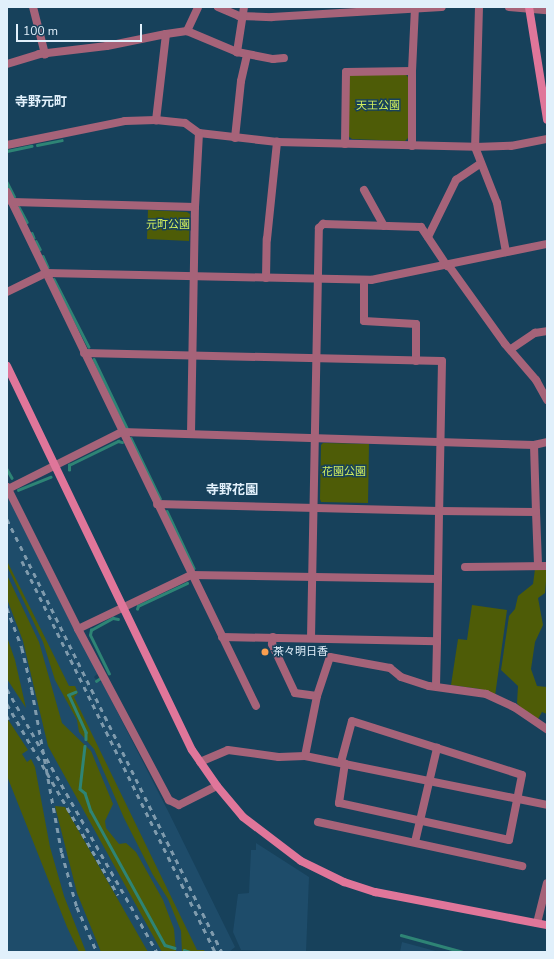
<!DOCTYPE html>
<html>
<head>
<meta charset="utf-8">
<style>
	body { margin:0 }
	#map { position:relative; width:554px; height:959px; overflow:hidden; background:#17415b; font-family:"Nunito Sans","Noto Sans JP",sans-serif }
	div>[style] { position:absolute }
	.built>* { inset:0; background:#1e4c6a }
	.green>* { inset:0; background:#4e5c07 }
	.stream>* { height:2.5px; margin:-1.25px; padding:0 1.25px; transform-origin:1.25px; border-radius:1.25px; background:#2e8475 }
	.street>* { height:8px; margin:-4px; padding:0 4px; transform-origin:4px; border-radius:4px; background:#a66379 }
	.secondary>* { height:8px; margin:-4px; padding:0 4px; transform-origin:4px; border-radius:4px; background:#e0769a }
	.rail>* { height:2.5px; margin-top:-1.25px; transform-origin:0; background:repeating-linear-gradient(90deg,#7f9bad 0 5px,transparent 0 10px) }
	.dots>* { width:11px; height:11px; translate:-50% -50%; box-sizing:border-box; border:2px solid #17415b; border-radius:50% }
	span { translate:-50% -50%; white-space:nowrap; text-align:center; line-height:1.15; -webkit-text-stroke:3px #17415b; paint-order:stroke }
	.park-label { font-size:11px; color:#d1ee5d }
	.poi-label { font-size:11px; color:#e1f0fb }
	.left { translate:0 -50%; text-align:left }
	.quarter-label { font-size:13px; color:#e1f0fb; font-weight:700 }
	.frame { position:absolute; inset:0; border:8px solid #e1f0fb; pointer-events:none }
	.scale { position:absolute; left:16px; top:24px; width:126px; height:18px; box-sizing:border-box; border:2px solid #e1f0fb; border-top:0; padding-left:5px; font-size:12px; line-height:14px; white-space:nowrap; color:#e1f0fb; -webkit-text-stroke:3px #17415b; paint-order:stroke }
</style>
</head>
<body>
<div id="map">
	<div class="built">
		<div style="clip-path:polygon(7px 499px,11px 499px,98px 673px,94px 677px,97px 681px,102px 682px,169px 813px,235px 947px,229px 952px,7px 952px)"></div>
		<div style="clip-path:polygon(256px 843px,309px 877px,306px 952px,241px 950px,233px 932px,238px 894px,249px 893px,251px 850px,256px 850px)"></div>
		<div style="clip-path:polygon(402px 942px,439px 952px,400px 952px)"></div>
	</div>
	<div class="green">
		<div style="clip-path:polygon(351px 74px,405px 74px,408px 77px,408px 138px,405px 141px,352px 139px,348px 136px,348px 77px)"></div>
		<div style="clip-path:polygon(148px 210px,187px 212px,190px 214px,189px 241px,147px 239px)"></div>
		<div style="clip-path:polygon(323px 443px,369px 444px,368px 503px,321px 502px,320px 499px,321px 445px)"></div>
		<div style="clip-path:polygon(7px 561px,69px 686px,75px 686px,78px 693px,74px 697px,197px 950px,204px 950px,205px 952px,182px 952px,181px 931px,168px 899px,153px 875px,124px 818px,94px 749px,79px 732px,77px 720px,55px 680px,43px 642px,7px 566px)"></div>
		<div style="clip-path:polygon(535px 569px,547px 570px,545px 593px,538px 598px,543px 625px,535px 642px,531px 669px,537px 686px,547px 687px,547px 714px,542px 712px,538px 719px,520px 707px,517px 703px,518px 686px,501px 670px,509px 616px,515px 609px,518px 596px,533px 584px)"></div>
		<div style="clip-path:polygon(7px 575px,39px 642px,62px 723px,91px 751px,113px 804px,105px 821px,106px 828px,119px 844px,126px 843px,136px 852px,163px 900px,174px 929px,176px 952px,162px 952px,48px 746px,23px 641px,7px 599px)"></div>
		<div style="clip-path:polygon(472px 605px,507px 610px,495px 696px,480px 689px,451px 685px,458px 639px,467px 640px)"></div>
		<div style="clip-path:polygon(7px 637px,15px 660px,26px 708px,7px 679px)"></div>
		<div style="clip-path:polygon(7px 718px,28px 750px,22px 754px,27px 762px,31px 759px,35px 767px,50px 847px,64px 896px,86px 952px,79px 952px,67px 927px,7px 776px)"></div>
		<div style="clip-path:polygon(55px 806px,65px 807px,148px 952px,101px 952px,77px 893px)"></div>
	</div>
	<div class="stream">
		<div style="left:37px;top:145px;width:25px;rotate:-11deg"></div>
		<div style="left:7px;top:151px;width:25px;rotate:-12deg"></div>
		<div style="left:7px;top:182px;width:16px;rotate:63deg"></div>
		<div style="left:19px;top:207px;width:17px;rotate:62deg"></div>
		<div style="left:32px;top:233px;width:5px;rotate:68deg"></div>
		<div style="left:36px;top:241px;width:9px;rotate:63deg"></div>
		<div style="left:43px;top:256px;width:12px;rotate:66deg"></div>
		<div style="left:54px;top:279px;width:76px;rotate:62.8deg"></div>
		<div style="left:94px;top:359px;width:76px;rotate:64.4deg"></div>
		<div style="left:131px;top:438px;width:67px;rotate:64.2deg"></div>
		<div style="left:7px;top:469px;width:10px;rotate:61deg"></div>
		<div style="left:69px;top:470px;width:5px;rotate:-90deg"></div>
		<div style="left:69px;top:465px;width:55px;rotate:-26.1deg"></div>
		<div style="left:118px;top:441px;width:4px;rotate:14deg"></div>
		<div style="left:18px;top:490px;width:35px;rotate:-22deg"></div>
		<div style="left:167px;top:511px;width:63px;rotate:64.7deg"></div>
		<div style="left:137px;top:609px;width:3px;rotate:-72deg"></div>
		<div style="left:138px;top:606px;width:54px;rotate:-25.1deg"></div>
		<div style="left:109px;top:674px;width:43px;rotate:-116deg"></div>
		<div style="left:90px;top:635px;width:5px;rotate:-79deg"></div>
		<div style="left:91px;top:630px;width:25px;rotate:-29deg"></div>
		<div style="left:113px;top:618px;width:5px;rotate:11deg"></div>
		<div style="left:96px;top:681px;width:4px;rotate:-34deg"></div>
		<div style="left:76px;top:692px;width:8px;rotate:157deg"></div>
		<div style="left:69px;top:695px;width:41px;rotate:65.3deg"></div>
		<div style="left:86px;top:732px;width:7px;rotate:90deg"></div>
		<div style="left:85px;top:746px;width:43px;rotate:96.6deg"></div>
		<div style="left:80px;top:789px;width:6px;rotate:39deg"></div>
		<div style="left:85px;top:793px;width:19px;rotate:72deg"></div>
		<div style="left:91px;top:811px;width:153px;rotate:61.1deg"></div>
		<div style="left:165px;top:945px;width:10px;rotate:17deg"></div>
		<div style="left:401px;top:935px;width:64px;rotate:15.3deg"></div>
		<div style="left:184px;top:950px;width:6px;rotate:18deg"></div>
	</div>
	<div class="street">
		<div style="left:33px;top:7px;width:49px;rotate:75.7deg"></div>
		<div style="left:218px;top:7px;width:23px;rotate:23deg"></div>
		<div style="left:239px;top:16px;width:33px;rotate:2deg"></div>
		<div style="left:272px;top:17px;width:170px;rotate:-3.4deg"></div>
		<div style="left:244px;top:7px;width:46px;rotate:98.8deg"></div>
		<div style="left:237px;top:52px;width:37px;rotate:11deg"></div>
		<div style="left:273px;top:59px;width:11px;rotate:-5deg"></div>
		<div style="left:479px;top:7px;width:140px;rotate:91.6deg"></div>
		<div style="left:475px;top:147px;width:60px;rotate:68.6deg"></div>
		<div style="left:497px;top:203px;width:50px;rotate:79.6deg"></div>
		<div style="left:509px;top:7px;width:38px;rotate:5deg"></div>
		<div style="left:187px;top:31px;width:26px;rotate:-65deg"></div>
		<div style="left:166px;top:34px;width:21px;rotate:-8deg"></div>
		<div style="left:187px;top:31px;width:54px;rotate:22.8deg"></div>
		<div style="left:7px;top:64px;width:34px;rotate:-17deg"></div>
		<div style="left:39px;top:54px;width:68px;rotate:-6.7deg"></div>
		<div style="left:107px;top:46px;width:60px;rotate:-11.5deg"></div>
		<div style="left:166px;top:34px;width:87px;rotate:96.6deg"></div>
		<div style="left:235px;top:138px;width:57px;rotate:-84deg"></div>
		<div style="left:241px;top:81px;width:27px;rotate:-77deg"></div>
		<div style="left:345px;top:144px;width:72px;rotate:-89.2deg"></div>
		<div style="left:346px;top:72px;width:66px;rotate:-0.9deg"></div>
		<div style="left:7px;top:145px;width:120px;rotate:-11.5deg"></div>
		<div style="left:125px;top:121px;width:31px;rotate:-2deg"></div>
		<div style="left:156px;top:120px;width:29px;rotate:6deg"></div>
		<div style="left:185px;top:123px;width:17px;rotate:36deg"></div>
		<div style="left:199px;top:133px;width:79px;rotate:6.6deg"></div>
		<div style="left:277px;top:142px;width:198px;rotate:1.4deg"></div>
		<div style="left:475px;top:147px;width:36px;rotate:-2deg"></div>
		<div style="left:511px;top:146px;width:37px;rotate:-11deg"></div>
		<div style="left:412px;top:146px;width:75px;rotate:-90deg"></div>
		<div style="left:412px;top:71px;width:64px;rotate:-87.3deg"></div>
		<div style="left:364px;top:190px;width:41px;rotate:60.9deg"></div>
		<div style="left:7px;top:192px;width:571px;rotate:64.15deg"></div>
		<div style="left:12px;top:202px;width:183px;rotate:1.6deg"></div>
		<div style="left:428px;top:237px;width:64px;rotate:-63.8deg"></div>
		<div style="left:456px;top:180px;width:30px;rotate:-34deg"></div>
		<div style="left:449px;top:266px;width:96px;rotate:54.3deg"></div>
		<div style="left:505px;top:344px;width:48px;rotate:49.3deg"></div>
		<div style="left:536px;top:380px;width:23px;rotate:61deg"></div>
		<div style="left:266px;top:278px;width:39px;rotate:-89deg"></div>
		<div style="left:267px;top:239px;width:98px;rotate:-84.1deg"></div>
		<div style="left:364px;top:280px;width:41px;rotate:90deg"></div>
		<div style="left:364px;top:321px;width:52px;rotate:3.3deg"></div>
		<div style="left:416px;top:324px;width:37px;rotate:90deg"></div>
		<div style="left:7px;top:292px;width:43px;rotate:-26deg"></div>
		<div style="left:46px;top:273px;width:325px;rotate:1.2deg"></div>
		<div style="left:371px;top:280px;width:180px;rotate:-11.6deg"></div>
		<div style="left:511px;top:349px;width:29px;rotate:-34deg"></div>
		<div style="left:535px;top:333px;width:12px;rotate:-9deg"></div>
		<div style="left:84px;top:353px;width:358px;rotate:1.3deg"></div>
		<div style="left:442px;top:361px;width:150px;rotate:91.1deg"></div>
		<div style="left:439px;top:511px;width:282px;rotate:-178.6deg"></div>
		<div style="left:191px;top:434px;width:227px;rotate:-89deg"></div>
		<div style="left:195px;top:207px;width:74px;rotate:-86.9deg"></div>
		<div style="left:7px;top:487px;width:159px;rotate:63.4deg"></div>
		<div style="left:78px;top:629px;width:194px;rotate:62deg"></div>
		<div style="left:169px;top:800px;width:11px;rotate:27deg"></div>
		<div style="left:179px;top:805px;width:42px;rotate:-26.6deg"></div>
		<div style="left:8px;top:489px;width:127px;rotate:-26.6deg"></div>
		<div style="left:122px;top:432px;width:412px;rotate:1.8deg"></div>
		<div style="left:534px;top:445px;width:13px;rotate:-13deg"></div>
		<div style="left:536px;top:512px;width:52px;rotate:87.8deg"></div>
		<div style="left:465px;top:567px;width:82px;rotate:-0.7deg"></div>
		<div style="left:78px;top:629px;width:125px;rotate:-25.5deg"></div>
		<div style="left:191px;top:575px;width:247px;rotate:0.9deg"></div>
		<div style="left:222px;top:637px;width:215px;rotate:1.1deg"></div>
		<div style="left:437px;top:641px;width:130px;rotate:-89.1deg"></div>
		<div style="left:439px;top:511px;width:97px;rotate:0.6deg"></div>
		<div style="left:536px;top:512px;width:67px;rotate:-91.7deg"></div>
		<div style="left:273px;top:637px;width:7px;rotate:98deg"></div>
		<div style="left:272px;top:644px;width:54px;rotate:64.9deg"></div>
		<div style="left:295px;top:693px;width:22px;rotate:8deg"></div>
		<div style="left:317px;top:696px;width:41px;rotate:-71.6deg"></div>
		<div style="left:330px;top:657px;width:61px;rotate:10.4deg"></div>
		<div style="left:390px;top:668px;width:14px;rotate:39deg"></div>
		<div style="left:401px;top:677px;width:29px;rotate:18deg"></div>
		<div style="left:429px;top:686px;width:58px;rotate:8deg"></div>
		<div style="left:486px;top:694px;width:31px;rotate:25deg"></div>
		<div style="left:514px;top:707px;width:40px;rotate:34deg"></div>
		<div style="left:311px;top:638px;width:410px;rotate:-88.9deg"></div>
		<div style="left:319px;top:228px;width:6px;rotate:-45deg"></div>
		<div style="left:323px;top:224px;width:98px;rotate:1.8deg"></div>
		<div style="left:421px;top:227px;width:47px;rotate:56.3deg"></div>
		<div style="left:436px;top:686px;width:45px;rotate:-88.7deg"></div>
		<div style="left:305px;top:756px;width:61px;rotate:-78.7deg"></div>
		<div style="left:200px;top:762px;width:30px;rotate:-23deg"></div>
		<div style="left:228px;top:750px;width:51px;rotate:7.8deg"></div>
		<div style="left:279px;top:757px;width:26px;rotate:-2deg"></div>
		<div style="left:305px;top:756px;width:247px;rotate:11.4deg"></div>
		<div style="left:341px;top:762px;width:42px;rotate:-75deg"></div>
		<div style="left:352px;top:721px;width:178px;rotate:17.6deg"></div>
		<div style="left:522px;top:775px;width:66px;rotate:101.3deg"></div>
		<div style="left:509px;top:840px;width:174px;rotate:-167.7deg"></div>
		<div style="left:339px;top:803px;width:40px;rotate:-81.5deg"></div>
		<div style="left:318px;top:822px;width:209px;rotate:12.2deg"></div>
		<div style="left:415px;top:842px;width:97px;rotate:-76.8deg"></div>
		<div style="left:537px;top:923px;width:41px;rotate:-76deg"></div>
	</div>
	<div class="secondary">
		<div style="left:529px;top:7px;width:114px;rotate:80.9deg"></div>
		<div style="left:7px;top:366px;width:426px;rotate:64.3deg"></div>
		<div style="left:192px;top:750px;width:44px;rotate:55.2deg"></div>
		<div style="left:217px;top:786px;width:40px;rotate:50deg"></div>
		<div style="left:243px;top:817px;width:73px;rotate:37.2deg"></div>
		<div style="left:301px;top:861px;width:48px;rotate:26deg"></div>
		<div style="left:344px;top:882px;width:33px;rotate:18deg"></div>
		<div style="left:375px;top:892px;width:175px;rotate:10.9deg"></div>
	</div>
	<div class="rail">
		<div style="left:7px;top:519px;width:483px;rotate:63.6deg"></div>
		<div style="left:22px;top:561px;width:436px;rotate:63.7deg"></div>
		<div style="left:7px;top:608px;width:43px;rotate:69.4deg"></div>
		<div style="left:22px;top:648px;width:43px;rotate:76.6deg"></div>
		<div style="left:32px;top:690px;width:166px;rotate:79.6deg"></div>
		<div style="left:62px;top:853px;width:56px;rotate:74.5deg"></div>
		<div style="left:77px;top:907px;width:49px;rotate:66deg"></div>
		<div style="left:7px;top:689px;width:303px;rotate:60.3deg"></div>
		<div style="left:7px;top:704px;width:221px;rotate:59.8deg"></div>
		<div style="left:7px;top:716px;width:4px;rotate:63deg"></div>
	</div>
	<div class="dots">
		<div style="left:265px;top:652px;background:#fa9f4f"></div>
	</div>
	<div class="park-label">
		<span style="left:378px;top:106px">天王公園</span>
		<span style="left:168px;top:225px">元町公園</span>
		<span style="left:344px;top:472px">花園公園</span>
	</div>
	<div class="poi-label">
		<span class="left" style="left:273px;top:652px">茶々明日香</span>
	</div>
	<div class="quarter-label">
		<span style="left:41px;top:102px">寺野元町</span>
		<span style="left:232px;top:490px">寺野花園</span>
	</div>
	<div class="frame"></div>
	<div class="scale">100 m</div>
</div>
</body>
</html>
